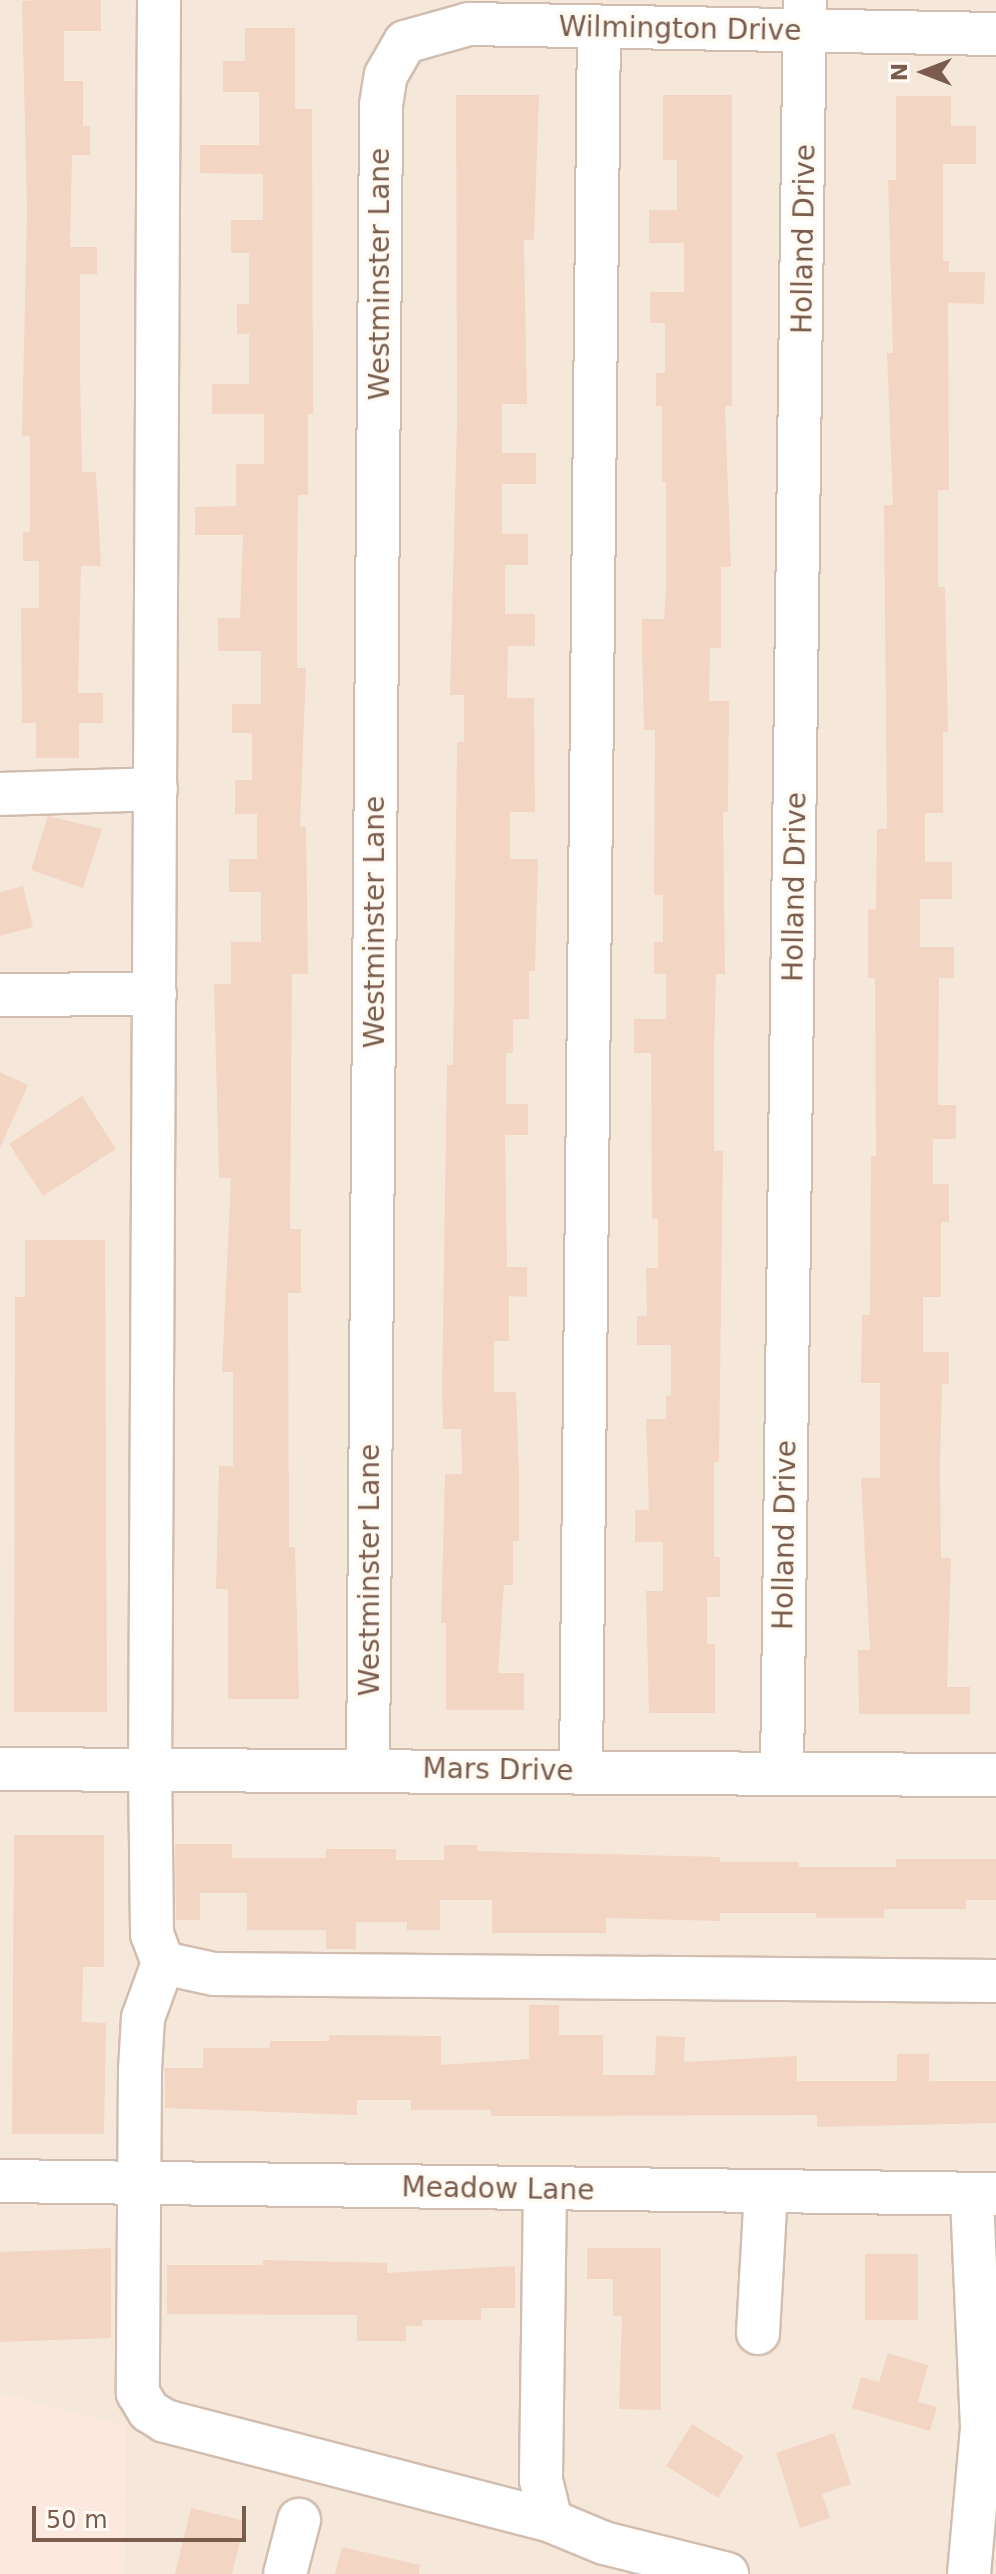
<!DOCTYPE html>
<html>
<head>
<meta charset="utf-8">
<style>
	body { margin:0 }
	#map { position:relative; width:996px; height:2574px; overflow:hidden; background:#fdf6ec; font-family:"DejaVu Sans",sans-serif }
	div>[style] { position:absolute }
	.residential>* { inset:0; background:#f5e8da }
	.commercial>* { inset:0; background:#fde8e0 }
	.building>* { inset:0; background:#f3d5c3 }
	.roads { filter:drop-shadow(2px 0 #d1beb0) drop-shadow(-2px 0 #d1beb0) drop-shadow(0 2px #d1beb0) drop-shadow(0 -2px #d1beb0) }
	.minor>* { height:42px; margin:-21px; padding:0 21px; transform-origin:21px; border-radius:21px; background:#fff }
	span { translate:-50% -50%; white-space:nowrap; text-align:center; line-height:1.15; -webkit-text-stroke:7px #fffaf3; paint-order:stroke }
	.street-label { font-size:28px; color:#7a5c4d }
	.north { position:absolute; left:884px; top:32px; width:80px; height:80px; -webkit-text-stroke:6px #fffaf3; paint-order:stroke; rotate:270deg; font-size:22px; font-weight:700; line-height:32px; text-align:center; color:#7a5c4d }
	.north::after { content:''; display:block; margin:auto; width:28px; height:36px; background:#7a5c4d; clip-path:polygon(50% 0,100% 100%,50% 72%,0 100%) }
	.scale { position:absolute; left:32px; top:2506px; width:214px; height:36px; box-sizing:border-box; border:4px solid #7a5c4d; border-top:0; padding-left:10px; font-size:24px; line-height:28px; white-space:nowrap; color:#7a5c4d; -webkit-text-stroke:6px #fffaf3; paint-order:stroke }
</style>
</head>
<body>
<div id="map">
	<div class="residential">
		<div style="clip-path:polygon(0 0,996px 0,996px 2574px,124px 2574px,126px 2427px,0 2394px)"></div>
	</div>
	<div class="commercial">
		<div style="clip-path:polygon(0 2394px,126px 2427px,124px 2574px,0 2574px)"></div>
	</div>
	<div class="building">
		<div style="clip-path:polygon(39px 0,101px 0,101px 31px,64px 31px,64px 81px,83px 81px,83px 126px,90px 126px,90px 155px,72px 155px,70px 247px,97px 247px,97px 274px,80px 274px,80px 370px,82px 472px,96px 472px,101px 566px,81px 566px,78px 693px,103px 693px,103px 723px,79px 723px,79px 758px,36px 758px,36px 723px,22px 723px,21px 608px,39px 608px,39px 561px,23px 561px,23px 532px,30px 532px,30px 436px,22px 436px,27px 210px,22px 1px)"></div>
		<div style="clip-path:polygon(245px 28px,295px 28px,295px 109px,312px 109px,313px 414px,308px 414px,308px 495px,298px 495px,297px 575px,297px 668px,306px 668px,300px 827px,306px 827px,308px 974px,292px 974px,290px 1229px,301px 1229px,301px 1293px,288px 1293px,289px 1547px,295px 1547px,299px 1699px,228px 1699px,228px 1589px,216px 1589px,219px 1466px,233px 1466px,233px 1372px,222px 1372px,231px 1178px,219px 1178px,214px 984px,231px 984px,231px 942px,261px 942px,261px 892px,229px 892px,229px 859px,257px 859px,257px 814px,235px 814px,235px 780px,252px 780px,252px 733px,232px 733px,232px 704px,261px 704px,261px 651px,218px 651px,218px 618px,240px 618px,243px 535px,195px 535px,195px 507px,236px 506px,236px 464px,264px 464px,264px 414px,212px 414px,212px 384px,249px 384px,249px 334px,237px 334px,237px 304px,249px 304px,249px 253px,231px 253px,231px 220px,263px 220px,263px 174px,200px 173px,200px 145px,259px 145px,259px 92px,223px 92px,223px 61px,245px 61px)"></div>
		<div style="clip-path:polygon(456px 95px,539px 95px,534px 240px,524px 240px,527px 404px,502px 404px,502px 453px,536px 453px,536px 484px,502px 484px,502px 534px,528px 534px,528px 565px,505px 565px,505px 614px,535px 614px,535px 646px,508px 646px,507px 698px,534px 698px,535px 812px,510px 812px,510px 859px,538px 859px,535px 971px,529px 971px,529px 1019px,513px 1019px,513px 1053px,506px 1053px,506px 1104px,528px 1104px,528px 1135px,505px 1135px,507px 1267px,527px 1267px,527px 1297px,509px 1296px,509px 1341px,494px 1341px,494px 1392px,516px 1392px,519px 1474px,519px 1541px,513px 1541px,513px 1585px,504px 1585px,498px 1673px,524px 1673px,524px 1710px,446px 1710px,446px 1623px,441px 1623px,445px 1474px,462px 1474px,461px 1429px,443px 1429px,442px 1392px,447px 1065px,453px 1065px,457px 742px,464px 742px,464px 695px,450px 695px,457px 420px)"></div>
		<div style="clip-path:polygon(663px 95px,732px 95px,732px 406px,725px 406px,731px 567px,721px 567px,721px 648px,710px 648px,709px 701px,729px 701px,728px 812px,723px 812px,725px 974px,716px 974px,714px 1053px,714px 1151px,723px 1151px,719px 1462px,714px 1462px,714px 1557px,720px 1557px,720px 1597px,707px 1597px,707px 1644px,715px 1644px,715px 1713px,649px 1713px,646px 1591px,663px 1591px,663px 1542px,635px 1542px,635px 1510px,649px 1510px,646px 1419px,666px 1419px,666px 1396px,671px 1396px,671px 1345px,637px 1345px,637px 1316px,647px 1316px,646px 1268px,658px 1268px,658px 1219px,652px 1219px,651px 1053px,634px 1053px,634px 1019px,666px 1019px,666px 974px,654px 974px,654px 942px,663px 942px,663px 895px,654px 895px,655px 730px,644px 730px,642px 648px,642px 619px,664px 619px,666px 586px,666px 482px,662px 482px,662px 406px,656px 406px,656px 373px,665px 373px,665px 323px,650px 323px,650px 292px,684px 292px,684px 243px,649px 243px,649px 210px,677px 210px,677px 160px,663px 160px)"></div>
		<div style="clip-path:polygon(896px 96px,951px 96px,951px 126px,976px 126px,976px 164px,943px 164px,943px 261px,949px 261px,949px 272px,985px 272px,984px 304px,948px 303px,949px 490px,938px 490px,938px 587px,945px 587px,948px 732px,943px 732px,943px 813px,925px 813px,925px 862px,952px 862px,952px 899px,920px 899px,920px 947px,954px 947px,954px 978px,939px 978px,938px 1105px,956px 1105px,956px 1139px,933px 1139px,933px 1184px,949px 1184px,949px 1222px,941px 1222px,941px 1297px,923px 1297px,923px 1352px,949px 1352px,949px 1384px,942px 1384px,940px 1465px,941px 1558px,951px 1558px,947px 1687px,970px 1687px,970px 1714px,859px 1714px,858px 1650px,870px 1650px,861px 1478px,880px 1478px,880px 1383px,861px 1383px,862px 1315px,870px 1315px,871px 1156px,876px 1156px,875px 978px,868px 978px,868px 909px,876px 909px,877px 829px,887px 829px,884px 505px,893px 505px,887px 353px,893px 353px,888px 180px,896px 180px)"></div>
		<div style="clip-path:polygon(48px 816px,102px 829px,83px 888px,31px 870px)"></div>
		<div style="clip-path:polygon(23px 886px,33px 927px,0 936px,0 892px)"></div>
		<div style="clip-path:polygon(0 1072px,28px 1085px,0 1148px)"></div>
		<div style="clip-path:polygon(82px 1096px,116px 1149px,43px 1196px,9px 1144px)"></div>
		<div style="clip-path:polygon(25px 1240px,105px 1240px,107px 1712px,14px 1712px,15px 1297px,25px 1297px)"></div>
		<div style="clip-path:polygon(14px 1835px,104px 1835px,104px 1967px,83px 1967px,82px 2022px,106px 2023px,104px 2134px,12px 2134px)"></div>
		<div style="clip-path:polygon(175px 1844px,232px 1844px,232px 1858px,326px 1858px,326px 1849px,396px 1849px,396px 1860px,444px 1860px,444px 1845px,477px 1845px,477px 1851px,720px 1857px,720px 1862px,799px 1862px,799px 1867px,896px 1867px,896px 1859px,996px 1859px,996px 1900px,966px 1900px,966px 1909px,884px 1909px,884px 1918px,816px 1918px,816px 1913px,720px 1913px,720px 1921px,606px 1918px,606px 1933px,492px 1933px,492px 1900px,440px 1900px,440px 1930px,407px 1930px,407px 1922px,356px 1922px,356px 1949px,326px 1949px,326px 1930px,247px 1930px,247px 1893px,200px 1893px,200px 1920px,176px 1920px)"></div>
		<div style="clip-path:polygon(529px 2005px,559px 2005px,559px 2035px,603px 2035px,603px 2075px,655px 2075px,656px 2036px,685px 2037px,684px 2062px,797px 2056px,797px 2081px,897px 2081px,897px 2054px,929px 2054px,929px 2081px,996px 2081px,996px 2123px,817px 2127px,817px 2115px,491px 2116px,491px 2110px,411px 2110px,411px 2100px,357px 2100px,357px 2115px,165px 2108px,165px 2068px,203px 2068px,203px 2048px,270px 2048px,270px 2041px,329px 2041px,329px 2035px,441px 2036px,441px 2065px,529px 2059px)"></div>
		<div style="clip-path:polygon(111px 2248px,111px 2338px,0 2342px,0 2252px)"></div>
		<div style="clip-path:polygon(587px 2248px,661px 2248px,661px 2410px,619px 2409px,622px 2316px,613px 2316px,613px 2279px,587px 2279px)"></div>
		<div style="clip-path:polygon(865px 2254px,918px 2254px,918px 2320px,865px 2320px)"></div>
		<div style="clip-path:polygon(263px 2260px,387px 2263px,387px 2273px,515px 2266px,515px 2308px,481px 2308px,481px 2320px,422px 2320px,422px 2326px,406px 2326px,406px 2341px,357px 2341px,357px 2315px,167px 2314px,167px 2265px,263px 2265px)"></div>
		<div style="clip-path:polygon(888px 2353px,928px 2365px,918px 2402px,937px 2407px,930px 2431px,852px 2408px,861px 2377px,879px 2382px)"></div>
		<div style="clip-path:polygon(692px 2424px,744px 2456px,718px 2498px,666px 2466px)"></div>
		<div style="clip-path:polygon(834px 2433px,851px 2484px,822px 2494px,830px 2518px,800px 2528px,776px 2453px)"></div>
		<div style="clip-path:polygon(191px 2508px,245px 2521px,232px 2574px,175px 2574px)"></div>
		<div style="clip-path:polygon(342px 2547px,420px 2565px,419px 2574px,335px 2574px)"></div>
	</div>
	<div class="roads">
		<div class="minor">
			<div style="left:159px;top:0;width:1767px;rotate:90.29deg"></div>
			<div style="left:150px;top:1767px;width:167px;rotate:89.3deg"></div>
			<div style="left:152px;top:1934px;width:31px;rotate:69deg"></div>
			<div style="left:163px;top:1963px;width:59px;rotate:110deg"></div>
			<div style="left:143px;top:2018px;width:52px;rotate:93.3deg"></div>
			<div style="left:140px;top:2070px;width:323px;rotate:90.4deg"></div>
			<div style="left:138px;top:2393px;width:21px;rotate:59deg"></div>
			<div style="left:149px;top:2411px;width:19px;rotate:32deg"></div>
			<div style="left:165px;top:2421px;width:399px;rotate:14.5deg"></div>
			<div style="left:0;top:794px;width:156px;rotate:-1.8deg"></div>
			<div style="left:0;top:995px;width:155px;rotate:-0.4deg"></div>
			<div style="left:0;top:1769px;width:996px;rotate:0.35deg"></div>
			<div style="left:368px;top:1769px;width:1664px;rotate:-89.55deg"></div>
			<div style="left:381px;top:105px;width:30px;rotate:-81deg"></div>
			<div style="left:386px;top:75px;width:38px;rotate:-60deg"></div>
			<div style="left:405px;top:42px;width:66px;rotate:-15.7deg"></div>
			<div style="left:469px;top:24px;width:527px;rotate:1.09deg"></div>
			<div style="left:581px;top:1771px;width:1744px;rotate:-89.41deg"></div>
			<div style="left:782px;top:1773px;width:1773px;rotate:-89.26deg"></div>
			<div style="left:163px;top:1963px;width:52px;rotate:12.2deg"></div>
			<div style="left:214px;top:1974px;width:782px;rotate:0.51deg"></div>
			<div style="left:0;top:2181px;width:996px;rotate:0.75deg"></div>
			<div style="left:545px;top:2189px;width:291px;rotate:90.8deg"></div>
			<div style="left:541px;top:2480px;width:42px;rotate:76.3deg"></div>
			<div style="left:551px;top:2521px;width:57px;rotate:22.5deg"></div>
			<div style="left:604px;top:2543px;width:127px;rotate:14.1deg"></div>
			<div style="left:758px;top:2333px;width:141px;rotate:-86.8deg"></div>
			<div style="left:285px;top:2574px;width:56px;rotate:-75.5deg"></div>
			<div style="left:969px;top:2574px;width:148px;rotate:-84.9deg"></div>
			<div style="left:982px;top:2427px;width:233px;rotate:-92.5deg"></div>
		</div>
	</div>
	<div class="street-label">
		<span style="left:680px;top:29px;rotate:1deg">Wilmington Drive</span>
		<span style="left:804px;top:239px;rotate:-89deg">Holland Drive</span>
		<span style="left:380px;top:274px;rotate:-90deg">Westminster Lane</span>
		<span style="left:795px;top:887px;rotate:-89deg">Holland Drive</span>
		<span style="left:375px;top:922px;rotate:-90deg">Westminster Lane</span>
		<span style="left:785px;top:1535px;rotate:-89deg">Holland Drive</span>
		<span style="left:370px;top:1570px;rotate:-90deg">Westminster Lane</span>
		<span style="left:498px;top:1770px;rotate:1deg">Mars Drive</span>
		<span style="left:498px;top:2189px;rotate:1deg">Meadow Lane</span>
	</div>
	<div class="north">N</div>
	<div class="scale">50 m</div>
</div>
</body>
</html>
